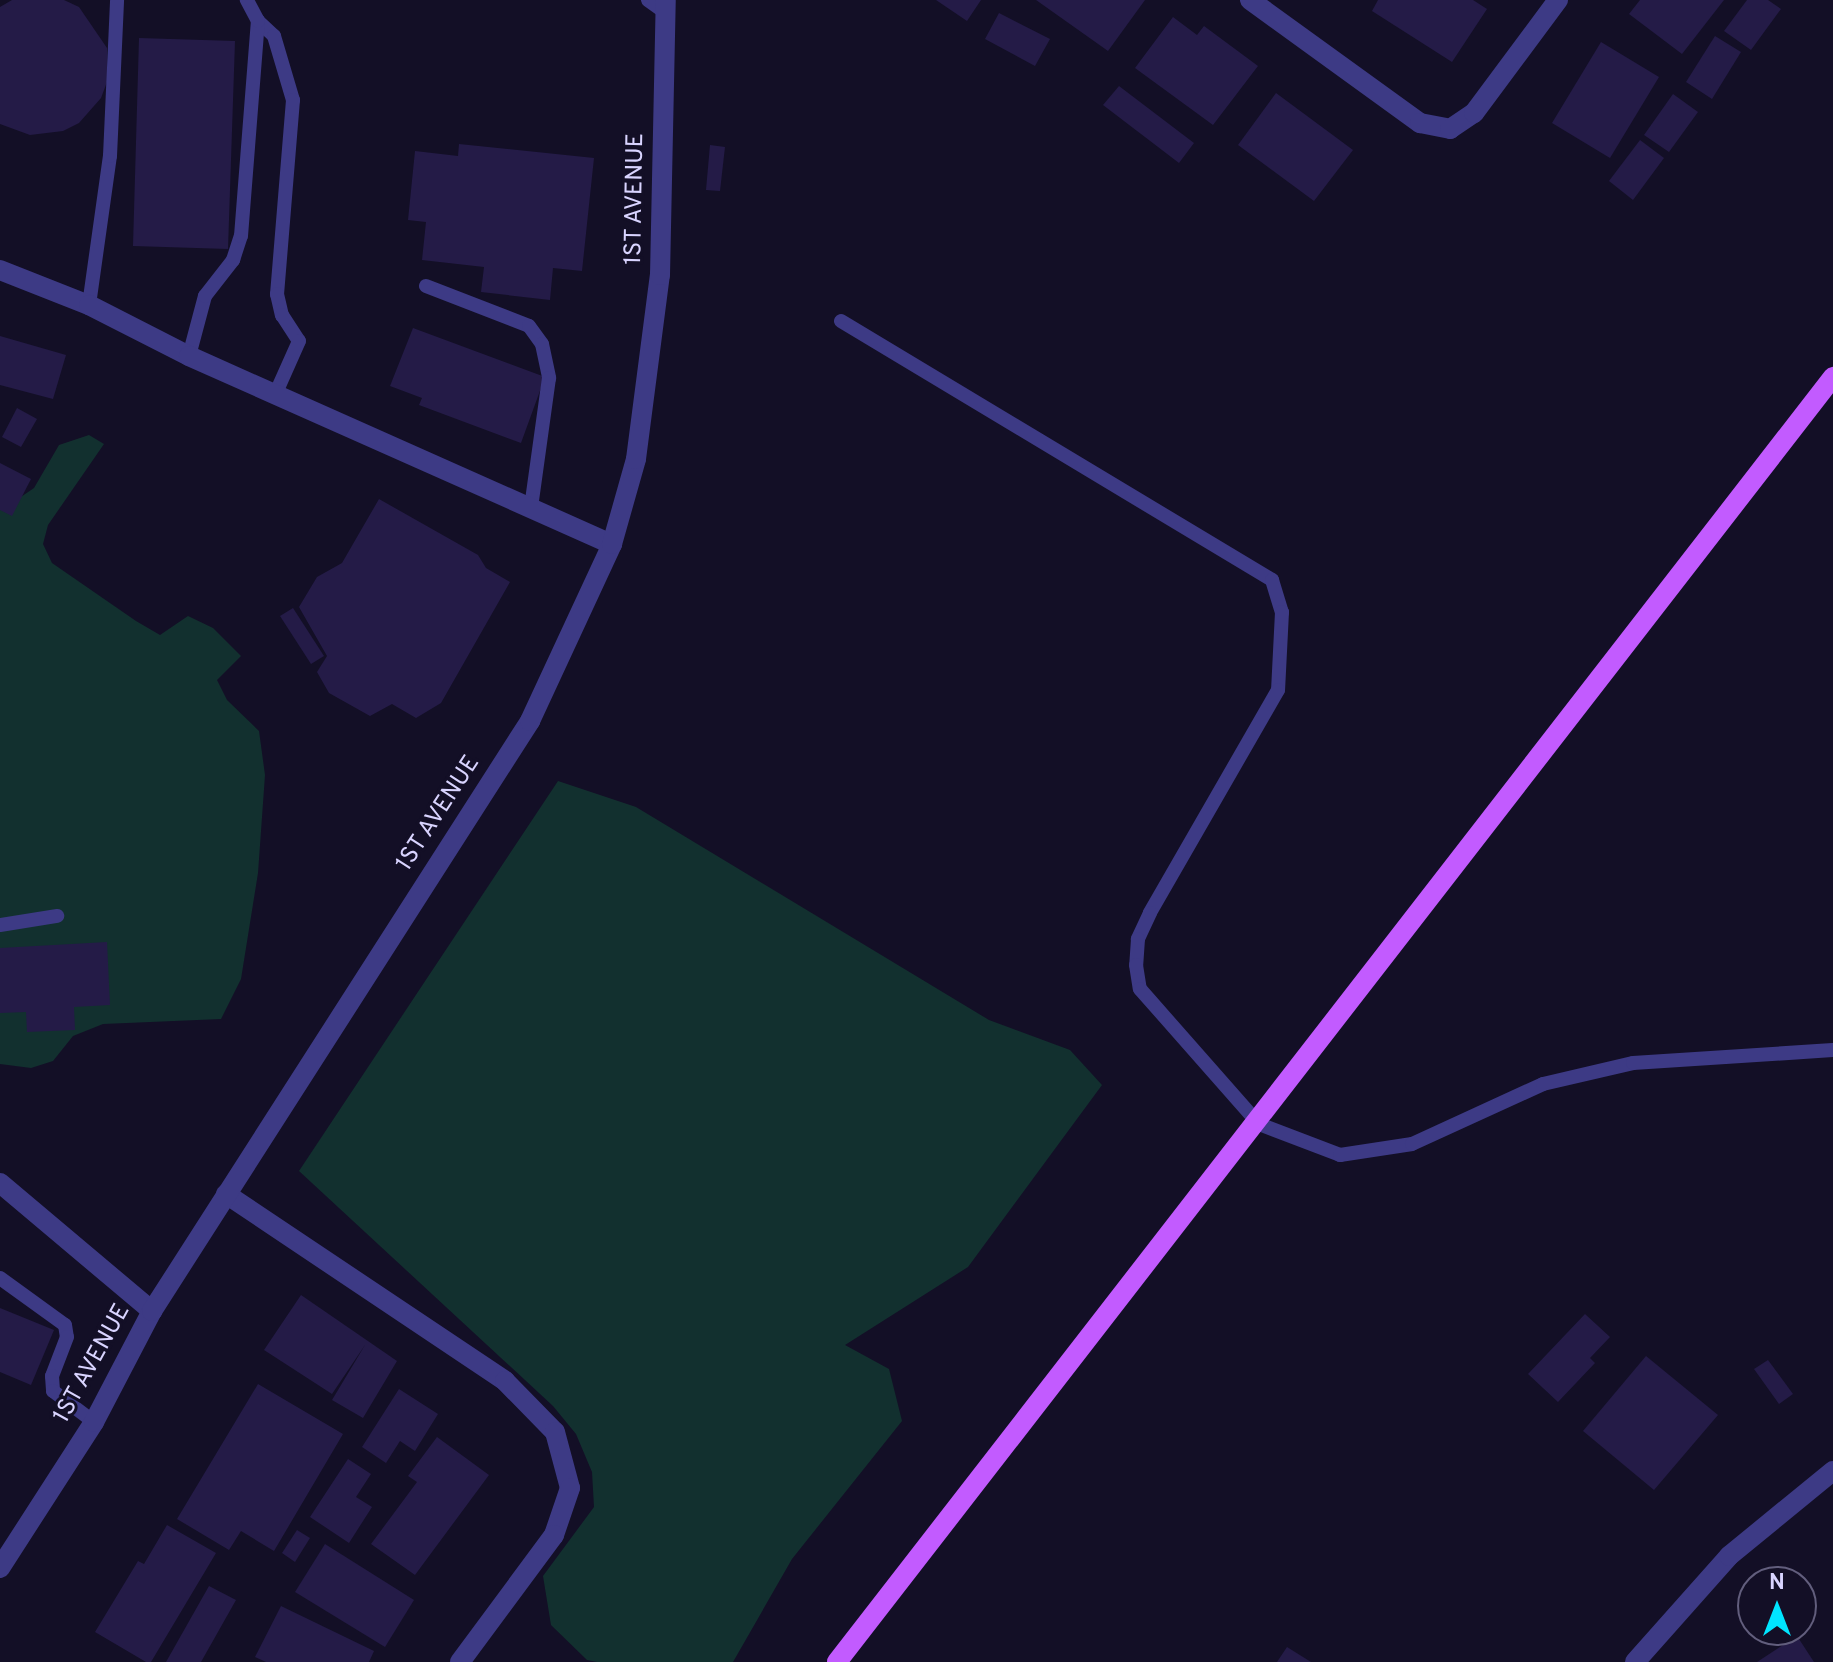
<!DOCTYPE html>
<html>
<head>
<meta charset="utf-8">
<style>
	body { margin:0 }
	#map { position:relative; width:1833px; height:1662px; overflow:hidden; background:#130f26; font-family:Overpass,sans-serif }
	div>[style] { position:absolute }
	.green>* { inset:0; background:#12302f }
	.building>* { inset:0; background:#241b47 }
	.service>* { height:14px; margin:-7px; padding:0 7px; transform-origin:7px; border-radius:7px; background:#3d3a85 }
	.minor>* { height:20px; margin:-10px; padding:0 10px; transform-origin:10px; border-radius:10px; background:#3d3a85 }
	.tertiary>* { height:20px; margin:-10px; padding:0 10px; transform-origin:10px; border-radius:10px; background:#3d3a85 }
	.primary>* { height:20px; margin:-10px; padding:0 10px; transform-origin:10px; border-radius:10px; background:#c25bff }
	span { translate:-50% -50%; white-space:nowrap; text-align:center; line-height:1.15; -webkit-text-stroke:6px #130f26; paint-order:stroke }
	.street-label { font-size:24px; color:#d9d4ff }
	.north { position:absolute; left:1737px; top:1566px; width:80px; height:80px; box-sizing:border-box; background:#130f26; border:2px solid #625e7d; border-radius:50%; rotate:0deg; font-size:22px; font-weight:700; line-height:32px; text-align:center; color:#d9d4ff }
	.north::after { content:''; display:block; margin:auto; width:28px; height:36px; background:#00e5ff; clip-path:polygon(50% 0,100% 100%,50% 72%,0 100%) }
</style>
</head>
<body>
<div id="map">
	<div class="green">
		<div style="clip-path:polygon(89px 435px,104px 444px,48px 525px,43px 544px,52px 563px,136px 621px,160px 635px,188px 616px,213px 628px,241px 656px,217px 680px,227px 700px,259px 731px,265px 775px,258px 873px,241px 979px,221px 1019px,103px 1024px,73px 1036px,53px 1061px,31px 1068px,0 1064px,0 496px,12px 503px,34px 488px,59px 445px)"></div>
		<div style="clip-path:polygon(558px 781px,636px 807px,989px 1020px,1070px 1050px,1102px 1085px,968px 1267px,845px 1345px,889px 1369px,902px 1421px,792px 1559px,733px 1662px,597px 1662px,587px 1660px,551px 1625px,543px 1576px,594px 1507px,592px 1472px,576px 1434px,553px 1406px,299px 1171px)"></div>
	</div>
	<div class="building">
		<div style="clip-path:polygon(12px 0,64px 0,79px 7px,107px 48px,107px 82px,101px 98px,79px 123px,63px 131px,30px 135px,0 124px,0 7px)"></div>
		<div style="clip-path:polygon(936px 0,981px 0,967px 21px)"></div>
		<div style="clip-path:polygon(1036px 0,1145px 0,1108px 51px)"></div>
		<div style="clip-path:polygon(1378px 0,1473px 0,1487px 9px,1452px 62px,1372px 11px)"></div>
		<div style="clip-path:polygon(1640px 0,1724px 0,1682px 54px,1629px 14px)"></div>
		<div style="clip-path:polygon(1747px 0,1768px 0,1781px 9px,1751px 50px,1724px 31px)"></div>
		<div style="clip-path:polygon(999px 13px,1050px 39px,1035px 66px,985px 39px)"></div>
		<div style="clip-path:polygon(1173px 17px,1197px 35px,1204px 26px,1258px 66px,1213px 125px,1135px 68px)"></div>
		<div style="clip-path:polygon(1715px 36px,1741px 52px,1712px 99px,1686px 82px)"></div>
		<div style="clip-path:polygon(139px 38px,235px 41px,228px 249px,133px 246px)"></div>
		<div style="clip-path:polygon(1601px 42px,1659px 77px,1610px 158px,1552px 123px)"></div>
		<div style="clip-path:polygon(1119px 86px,1194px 143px,1179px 163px,1103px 105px)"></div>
		<div style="clip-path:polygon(1276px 93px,1353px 150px,1314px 201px,1238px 145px)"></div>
		<div style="clip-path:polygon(1673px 94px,1698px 112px,1669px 152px,1644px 135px)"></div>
		<div style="clip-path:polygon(1640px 140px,1664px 158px,1633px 200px,1609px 181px)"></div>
		<div style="clip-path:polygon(459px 144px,594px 158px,582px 271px,553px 268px,550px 300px,481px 292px,484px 267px,422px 260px,426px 222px,408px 220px,415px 151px,458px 156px)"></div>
		<div style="clip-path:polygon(710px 145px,725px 147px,720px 191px,706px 190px)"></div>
		<div style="clip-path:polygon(413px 328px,545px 377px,521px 443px,419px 405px,422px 398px,390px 386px)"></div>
		<div style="clip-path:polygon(0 336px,66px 355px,53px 399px,0 385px)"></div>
		<div style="clip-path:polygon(17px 408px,37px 419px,21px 447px,2px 437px)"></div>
		<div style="clip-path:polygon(0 463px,31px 479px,12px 516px,0 510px)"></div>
		<div style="clip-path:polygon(379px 499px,478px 555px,486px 568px,510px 582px,441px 703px,416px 718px,392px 704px,370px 716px,329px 693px,317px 672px,327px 656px,299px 607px,317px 577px,342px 563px)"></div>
		<div style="clip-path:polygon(293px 608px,324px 656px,311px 664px,280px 616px)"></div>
		<div style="clip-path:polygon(107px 942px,110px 1005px,74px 1007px,75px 1030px,27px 1032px,26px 1012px,0 1013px,0 948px)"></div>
		<div style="clip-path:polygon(301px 1295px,397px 1361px,363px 1418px,332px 1400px,365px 1345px,332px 1394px,264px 1350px)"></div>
		<div style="clip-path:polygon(0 1308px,54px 1330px,31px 1385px,0 1372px)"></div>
		<div style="clip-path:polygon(1585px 1314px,1610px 1337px,1590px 1358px,1595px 1363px,1558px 1402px,1528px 1374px)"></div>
		<div style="clip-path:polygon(1646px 1356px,1718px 1415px,1654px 1490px,1583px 1431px)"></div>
		<div style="clip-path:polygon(1768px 1360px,1793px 1394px,1779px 1404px,1754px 1369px)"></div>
		<div style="clip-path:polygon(258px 1384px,343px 1434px,274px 1551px,241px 1531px,229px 1550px,177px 1519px)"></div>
		<div style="clip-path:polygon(399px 1389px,438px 1414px,415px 1451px,400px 1441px,386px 1463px,362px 1447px)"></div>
		<div style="clip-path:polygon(437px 1437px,489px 1475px,415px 1575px,371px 1544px,417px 1482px,408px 1476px)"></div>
		<div style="clip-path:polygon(348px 1459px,371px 1474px,356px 1497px,372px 1507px,349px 1543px,310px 1517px)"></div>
		<div style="clip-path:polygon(167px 1525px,216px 1553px,151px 1662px,146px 1662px,95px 1632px,138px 1561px,144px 1564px)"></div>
		<div style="clip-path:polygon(297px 1530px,310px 1538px,295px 1562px,282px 1553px)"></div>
		<div style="clip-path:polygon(325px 1544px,414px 1600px,385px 1647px,295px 1592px)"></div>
		<div style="clip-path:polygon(209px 1586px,236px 1600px,201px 1662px,166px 1662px)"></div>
		<div style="clip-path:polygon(281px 1606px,374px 1651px,369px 1662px,266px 1662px,255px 1657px)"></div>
		<div style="clip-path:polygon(1797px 1636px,1814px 1662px,1757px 1662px)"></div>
		<div style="clip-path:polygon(1287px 1647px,1311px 1662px,1277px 1662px)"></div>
	</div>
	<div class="service">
		<div style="left:648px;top:0;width:22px;rotate:36deg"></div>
		<div style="left:258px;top:21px;width:22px;rotate:43deg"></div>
		<div style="left:274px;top:36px;width:67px;rotate:73.5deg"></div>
		<div style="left:293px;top:100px;width:195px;rotate:94.7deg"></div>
		<div style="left:277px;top:294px;width:22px;rotate:77deg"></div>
		<div style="left:282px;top:315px;width:31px;rotate:57deg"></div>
		<div style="left:299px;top:341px;width:59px;rotate:114deg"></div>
		<div style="left:426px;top:286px;width:110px;rotate:21.2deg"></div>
		<div style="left:529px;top:326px;width:22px;rotate:54deg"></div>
		<div style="left:542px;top:344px;width:35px;rotate:78deg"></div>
		<div style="left:549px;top:378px;width:131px;rotate:97.9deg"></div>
		<div style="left:89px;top:305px;width:150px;rotate:-82deg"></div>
		<div style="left:110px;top:156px;width:156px;rotate:-87.4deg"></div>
		<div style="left:841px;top:321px;width:503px;rotate:31deg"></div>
		<div style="left:1272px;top:580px;width:34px;rotate:73deg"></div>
		<div style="left:1282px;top:612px;width:78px;rotate:92.9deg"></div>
		<div style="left:1278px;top:690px;width:257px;rotate:119.9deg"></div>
		<div style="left:1150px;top:913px;width:29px;rotate:115deg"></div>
		<div style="left:1138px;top:939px;width:26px;rotate:94deg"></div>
		<div style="left:1136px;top:965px;width:24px;rotate:81deg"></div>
		<div style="left:1140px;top:989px;width:180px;rotate:48.6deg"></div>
		<div style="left:1259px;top:1124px;width:87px;rotate:20.9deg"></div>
		<div style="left:1340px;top:1155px;width:73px;rotate:-8.7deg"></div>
		<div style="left:1412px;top:1144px;width:144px;rotate:-24.6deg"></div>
		<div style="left:1543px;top:1084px;width:92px;rotate:-13.1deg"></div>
		<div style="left:1633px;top:1063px;width:200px;rotate:-3.7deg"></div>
		<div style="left:189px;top:356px;width:62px;rotate:-75.1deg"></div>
		<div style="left:205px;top:296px;width:46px;rotate:-52.1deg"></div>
		<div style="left:233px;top:260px;width:25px;rotate:-72deg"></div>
		<div style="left:241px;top:236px;width:216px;rotate:-85.5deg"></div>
		<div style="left:258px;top:21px;width:24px;rotate:-118deg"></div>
		<div style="left:0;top:925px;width:58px;rotate:-9deg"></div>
		<div style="left:0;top:1278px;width:80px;rotate:35.9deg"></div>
		<div style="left:65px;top:1325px;width:12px;rotate:81deg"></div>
		<div style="left:67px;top:1337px;width:42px;rotate:111deg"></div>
		<div style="left:52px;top:1376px;width:15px;rotate:86deg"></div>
		<div style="left:53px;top:1391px;width:51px;rotate:37.1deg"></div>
	</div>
	<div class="minor">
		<div style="left:1250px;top:0;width:210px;rotate:35.9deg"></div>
		<div style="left:1420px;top:123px;width:31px;rotate:11deg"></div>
		<div style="left:1450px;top:129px;width:29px;rotate:-34deg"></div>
		<div style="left:1474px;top:113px;width:141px;rotate:-53.4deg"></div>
		<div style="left:0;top:270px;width:96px;rotate:21.5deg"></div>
		<div style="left:89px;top:305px;width:112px;rotate:27deg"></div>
		<div style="left:189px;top:356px;width:463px;rotate:24deg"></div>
		<div style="left:226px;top:1194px;width:336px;rotate:33.8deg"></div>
		<div style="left:505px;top:1381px;width:71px;rotate:45.6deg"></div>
		<div style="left:555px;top:1432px;width:58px;rotate:75deg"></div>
		<div style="left:570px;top:1488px;width:50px;rotate:108.8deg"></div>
		<div style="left:554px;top:1535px;width:158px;rotate:126.5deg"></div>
		<div style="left:1635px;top:1662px;width:142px;rotate:-48.4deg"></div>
		<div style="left:1729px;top:1556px;width:134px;rotate:-39.3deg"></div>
	</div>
	<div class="tertiary">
		<div style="left:0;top:1183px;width:199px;rotate:40.1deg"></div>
		<div style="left:0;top:1568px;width:174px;rotate:-57.2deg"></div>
		<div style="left:94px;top:1422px;width:125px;rotate:-62.4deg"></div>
		<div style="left:152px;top:1311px;width:701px;rotate:-57.35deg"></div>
		<div style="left:530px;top:721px;width:195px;rotate:-65.1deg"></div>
		<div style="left:612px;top:544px;width:88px;rotate:-74.2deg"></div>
		<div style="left:636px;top:459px;width:186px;rotate:-82.6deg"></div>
		<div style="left:660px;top:275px;width:275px;rotate:-88.8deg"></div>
	</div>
	<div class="primary">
		<div style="left:837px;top:1662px;width:1626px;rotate:-52.22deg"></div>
	</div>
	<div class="street-label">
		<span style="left:636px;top:199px;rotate:-89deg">1ST AVENUE</span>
		<span style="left:439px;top:814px;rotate:-57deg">1ST AVENUE</span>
		<span style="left:93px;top:1364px;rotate:-61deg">1ST AVENUE</span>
	</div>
	<div class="north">N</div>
</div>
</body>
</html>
